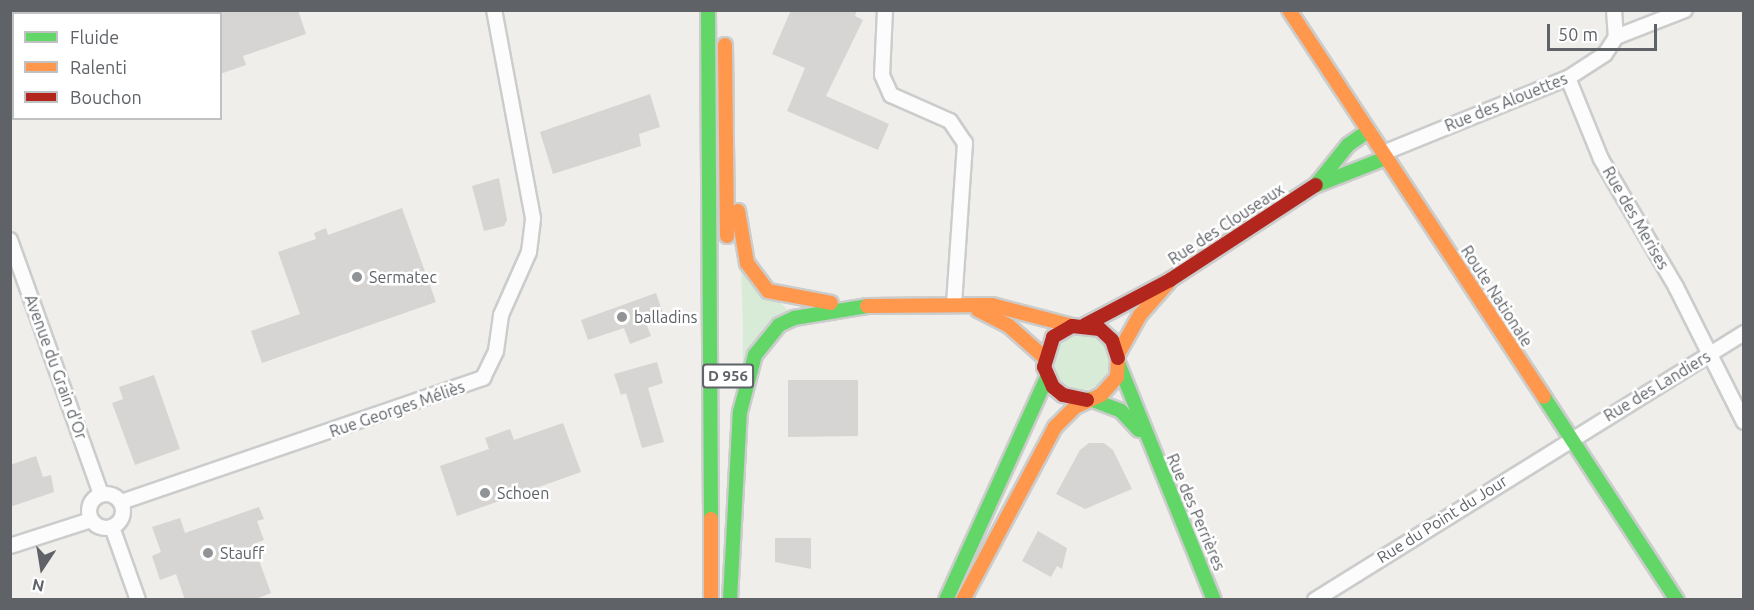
<!DOCTYPE html>
<html>
<head>
<meta charset="utf-8">
<style>
	body { margin:0 }
	#map { position:relative; width:1754px; height:610px; overflow:hidden; background:#efeeea; font-family:Ubuntu,sans-serif }
	div>[style] { position:absolute }
	.green>* { inset:0; background:#d8ebd6 }
	.round { border-radius:50% }
	.building>* { inset:0; background:#d6d5d3 }
	.roads { filter:drop-shadow(2px 0 #cbcccc) drop-shadow(-2px 0 #cbcccc) drop-shadow(0 2px #cbcccc) drop-shadow(0 -2px #cbcccc) }
	.street>* { height:14px; margin:-7px; padding:0 7px; transform-origin:7px; border-radius:7px; background:#fdfcfc }
	.street>.ring { margin:-7px; padding:0; box-sizing:content-box; background:none; border:14px solid #fdfcfc; border-radius:50% }
	.fast>* { height:14px; margin:-7px; padding:0 7px; transform-origin:7px; border-radius:7px; background:#63d668 }
	.slow>* { height:14px; margin:-7px; padding:0 7px; transform-origin:7px; border-radius:7px; background:#ff974d }
	.jam>* { height:14px; margin:-7px; padding:0 7px; transform-origin:7px; border-radius:7px; background:#b3261e }
	.dots>* { width:16px; height:16px; translate:-50% -50%; box-sizing:border-box; border:3px solid #fff; border-radius:50% }
	span { translate:-50% -50%; white-space:nowrap; text-align:center; line-height:1.15; -webkit-text-stroke:5px #fff; paint-order:stroke }
	.shield-label span { padding:2px 4px; background:#fff; border:2px solid; border-radius:4px; -webkit-text-stroke-width:0 }
	.shield-label { font-size:15px; color:#5f6368; font-weight:700 }
	.street-label { font-size:16px; color:#5f6368 }
	.poi-label { font-size:16px; color:#5f6368 }
	.left { translate:0 -50%; text-align:left }
	.frame { position:absolute; inset:0; border:12px solid #5f6368; pointer-events:none }
	.legend { position:absolute; left:12px; top:12px; width:210px; height:108px; box-sizing:border-box; background:#fff; border:2px solid #bfc1c3; margin:0; padding:8px 10px; list-style:none; font-size:18px; color:#5f6368 }
	.legend li { display:flex; align-items:center; gap:12px; height:30px }
	.legend b { width:30px; border:2px solid #bfc1c3 }
	.north { position:absolute; left:12px; top:538px; width:60px; height:60px; -webkit-text-stroke:4px #fff; paint-order:stroke; rotate:192deg; font-size:16px; font-weight:700; line-height:24px; text-align:center; color:#5f6368 }
	.north::after { content:''; display:block; margin:auto; width:21px; height:27px; background:#5f6368; clip-path:polygon(50% 0,100% 100%,50% 72%,0 100%) }
	.scale { position:absolute; left:1547px; top:24px; width:110px; height:27px; box-sizing:border-box; border:3px solid #5f6368; border-top:0; padding-left:8px; font-size:18px; line-height:21px; white-space:nowrap; color:#5f6368; -webkit-text-stroke:4px #fff; paint-order:stroke }
</style>
</head>
<body>
<div id="map">
	<div class="green">
		<div style="clip-path:polygon(741px 267px,788px 310px,743px 375px,743px 327px)"></div>
		<div class="round" style="left:1054px;top:334px;width:56px;height:56px"></div>
	</div>
	<div class="building">
		<div style="clip-path:polygon(220px 10px,298px 10px,306px 34px,243px 56px,246px 65px,220px 74px)"></div>
		<div style="clip-path:polygon(791px 10px,857px 10px,855px 16px,863px 20px,826px 96px,889px 124px,878px 150px,787px 111px,805px 68px,772px 54px)"></div>
		<div style="clip-path:polygon(650px 94px,660px 127px,639px 134px,641px 146px,553px 174px,540px 132px)"></div>
		<div style="clip-path:polygon(499px 178px,507px 220px,504px 226px,484px 231px,472px 186px)"></div>
		<div style="clip-path:polygon(402px 208px,436px 302px,262px 363px,251px 331px,300px 314px,278px 252px,316px 239px,314px 233px,326px 228px,328px 235px)"></div>
		<div style="clip-path:polygon(656px 293px,663px 313px,645px 320px,651px 336px,630px 344px,624px 328px,588px 340px,581px 320px)"></div>
		<div style="clip-path:polygon(657px 362px,663px 383px,648px 388px,664px 442px,642px 448px,626px 393px,621px 395px,614px 374px)"></div>
		<div style="clip-path:polygon(154px 375px,180px 449px,135px 465px,112px 403px,123px 399px,119px 387px)"></div>
		<div style="clip-path:polygon(788px 380px,858px 380px,858px 436px,788px 437px)"></div>
		<div style="clip-path:polygon(563px 423px,581px 472px,457px 516px,440px 466px,489px 449px,485px 438px,510px 429px,514px 440px)"></div>
		<div style="clip-path:polygon(1089px 443px,1104px 443px,1113px 450px,1132px 489px,1085px 509px,1056px 494px,1080px 450px)"></div>
		<div style="clip-path:polygon(36px 456px,43px 477px,51px 475px,54px 492px,10px 507px,10px 465px)"></div>
		<div style="clip-path:polygon(259px 507px,264px 519px,257px 521px,264px 540px,253px 544px,271px 593px,254px 600px,185px 600px,176px 574px,160px 580px,152px 556px,161px 552px,152px 527px,180px 518px,185px 533px)"></div>
		<div style="clip-path:polygon(1038px 531px,1067px 548px,1062px 569px,1057px 566px,1051px 577px,1022px 561px)"></div>
		<div style="clip-path:polygon(775px 538px,811px 538px,811px 569px,775px 562px)"></div>
	</div>
	<div class="roads">
		<div class="street">
			<div style="left:885px;top:10px;width:65px;rotate:92.6deg"></div>
			<div style="left:882px;top:75px;width:22px;rotate:66deg"></div>
			<div style="left:891px;top:95px;width:64px;rotate:23.8deg"></div>
			<div style="left:950px;top:121px;width:27px;rotate:56deg"></div>
			<div style="left:965px;top:143px;width:162px;rotate:93.9deg"></div>
			<div style="left:1614px;top:10px;width:27px;rotate:86deg"></div>
			<div style="left:1568px;top:78px;width:87px;rotate:67.8deg"></div>
			<div style="left:1601px;top:159px;width:148px;rotate:59.6deg"></div>
			<div style="left:1676px;top:287px;width:151px;rotate:63.3deg"></div>
			<div style="left:1383px;top:153px;width:200px;rotate:-22.1deg"></div>
			<div style="left:1568px;top:78px;width:44px;rotate:-33deg"></div>
			<div style="left:1605px;top:54px;width:20px;rotate:-57deg"></div>
			<div style="left:1616px;top:37px;width:74px;rotate:-21.4deg"></div>
			<div style="left:10px;top:240px;width:270px;rotate:70.3deg"></div>
			<div class="ring" style="left:89px;top:494px;width:20px;height:20px"></div>
			<div style="left:121px;top:502px;width:383px;rotate:-18.9deg"></div>
			<div style="left:483px;top:378px;width:30px;rotate:-64deg"></div>
			<div style="left:496px;top:351px;width:36px;rotate:-82deg"></div>
			<div style="left:501px;top:315px;width:69px;rotate:-66deg"></div>
			<div style="left:529px;top:252px;width:34px;rotate:-83deg"></div>
			<div style="left:533px;top:218px;width:212px;rotate:-100.6deg"></div>
			<div style="left:112px;top:527px;width:77px;rotate:70.4deg"></div>
			<div style="left:10px;top:546px;width:85px;rotate:-17.8deg"></div>
			<div style="left:1315px;top:600px;width:505px;rotate:-31.9deg"></div>
		</div>
		<div class="fast">
			<div style="left:708px;top:10px;width:509px;rotate:89.66deg"></div>
			<div style="left:1316px;top:185px;width:51px;rotate:-51.3deg"></div>
			<div style="left:1348px;top:145px;width:24px;rotate:-35deg"></div>
			<div style="left:1317px;top:185px;width:74px;rotate:-21.4deg"></div>
			<div style="left:1119px;top:365px;width:253px;rotate:68deg"></div>
			<div style="left:1544px;top:397px;width:243px;rotate:56.8deg"></div>
			<div style="left:1090px;top:399px;width:33px;rotate:21deg"></div>
			<div style="left:1121px;top:411px;width:26px;rotate:47deg"></div>
			<div style="left:730px;top:600px;width:188px;rotate:-87deg"></div>
			<div style="left:740px;top:412px;width:59px;rotate:-75.3deg"></div>
			<div style="left:755px;top:355px;width:38px;rotate:-51deg"></div>
			<div style="left:779px;top:325px;width:17px;rotate:-25deg"></div>
			<div style="left:794px;top:318px;width:74px;rotate:-9.3deg"></div>
			<div style="left:946px;top:600px;width:245px;rotate:-65.6deg"></div>
		</div>
		<div class="slow">
			<div style="left:1289px;top:10px;width:463px;rotate:56.6deg"></div>
			<div style="left:725px;top:45px;width:191px;rotate:89.4deg"></div>
			<div style="left:738px;top:211px;width:53px;rotate:80.2deg"></div>
			<div style="left:747px;top:263px;width:35px;rotate:53deg"></div>
			<div style="left:768px;top:291px;width:64px;rotate:10.8deg"></div>
			<div style="left:867px;top:306px;width:125px;rotate:-0.5deg"></div>
			<div style="left:992px;top:305px;width:83px;rotate:14.7deg"></div>
			<div style="left:978px;top:310px;width:35px;rotate:27deg"></div>
			<div style="left:1009px;top:326px;width:47px;rotate:41.5deg"></div>
			<div style="left:1118px;top:354px;width:45px;rotate:-60.6deg"></div>
			<div style="left:1140px;top:315px;width:43px;rotate:-48.8deg"></div>
			<div style="left:711px;top:519px;width:81px;rotate:90deg"></div>
			<div style="left:963px;top:600px;width:196px;rotate:-62deg"></div>
			<div style="left:1055px;top:427px;width:28px;rotate:-45deg"></div>
			<div style="left:1075px;top:407px;width:29px;rotate:-25deg"></div>
			<div style="left:1101px;top:395px;width:24px;rotate:-48deg"></div>
			<div style="left:1117px;top:377px;width:19px;rotate:-87deg"></div>
		</div>
		<div class="jam">
			<div style="left:1085px;top:325px;width:96px;rotate:-27.9deg"></div>
			<div style="left:1170px;top:280px;width:174px;rotate:-33.1deg"></div>
			<div style="left:1087px;top:400px;width:25px;rotate:-168deg"></div>
			<div style="left:1063px;top:395px;width:13px;rotate:-141deg"></div>
			<div style="left:1053px;top:387px;width:22px;rotate:-114deg"></div>
			<div style="left:1044px;top:367px;width:31px;rotate:-73deg"></div>
			<div style="left:1053px;top:337px;width:22px;rotate:-30deg"></div>
			<div style="left:1072px;top:326px;width:28px;rotate:6deg"></div>
			<div style="left:1100px;top:329px;width:16px;rotate:43deg"></div>
			<div style="left:1112px;top:340px;width:19px;rotate:72deg"></div>
		</div>
	</div>
	<div class="dots">
		<div style="left:357px;top:277px;background:#919496"></div>
		<div style="left:622px;top:317px;background:#919496"></div>
		<div style="left:485px;top:493px;background:#919496"></div>
		<div style="left:208px;top:553px;background:#919496"></div>
	</div>
	<div class="shield-label">
		<span style="left:728px;top:376px">D 956</span>
	</div>
	<div class="street-label">
		<span style="left:1506px;top:102px;rotate:-22deg">Rue des Alouettes</span>
		<span style="left:1636px;top:218px;rotate:60deg">Rue des Merises</span>
		<span style="left:1226px;top:224px;rotate:-33deg">Rue des Clouseaux</span>
		<span style="left:1497px;top:296px;rotate:57deg">Route Nationale</span>
		<span style="left:56px;top:367px;rotate:70deg">Avenue du Grain d'Or</span>
		<span style="left:1657px;top:386px;rotate:-31deg">Rue des Landiers</span>
		<span style="left:397px;top:409px;rotate:-19deg">Rue Georges Méliès</span>
		<span style="left:1196px;top:512px;rotate:67deg">Rue des Perrières</span>
		<span style="left:1442px;top:519px;rotate:-32deg">Rue du Point du Jour</span>
	</div>
	<div class="poi-label">
		<span class="left" style="left:369px;top:277px">Sermatec</span>
		<span class="left" style="left:634px;top:317px">balladins</span>
		<span class="left" style="left:497px;top:493px">Schoen</span>
		<span class="left" style="left:220px;top:553px">Stauff</span>
	</div>
	<div class="frame"></div>
	<ul class="legend">
	<li><b style="height:8px;background:#63d668"></b>Fluide</li>
	<li><b style="height:8px;background:#ff974d"></b>Ralenti</li>
	<li><b style="height:8px;background:#b3261e"></b>Bouchon</li>
	</ul>
	<div class="north">N</div>
	<div class="scale">50 m</div>
</div>
</body>
</html>
